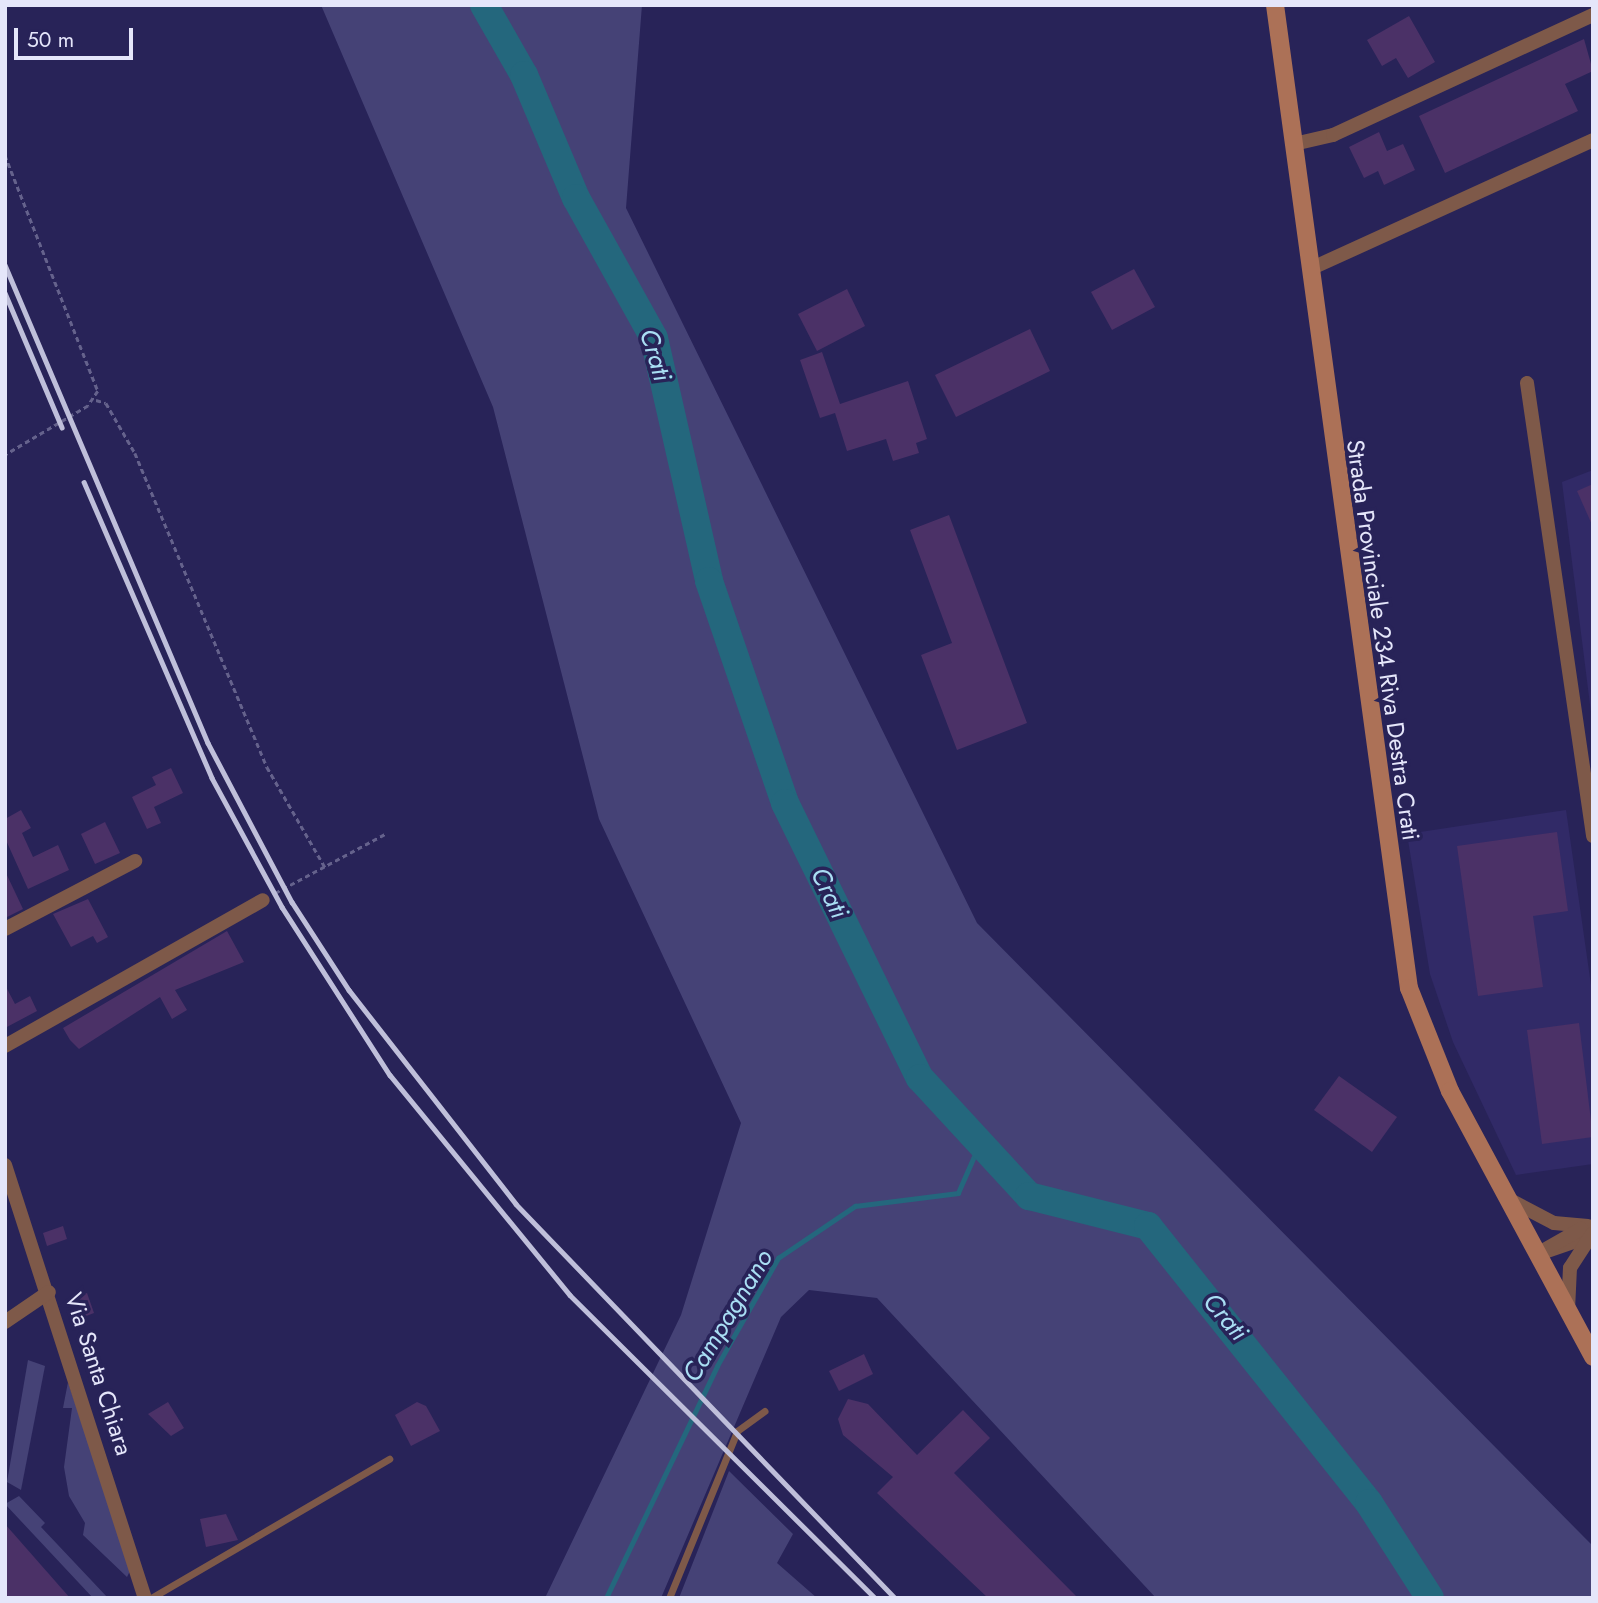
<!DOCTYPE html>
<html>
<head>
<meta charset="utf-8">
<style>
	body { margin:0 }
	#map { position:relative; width:1598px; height:1603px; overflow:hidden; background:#282358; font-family:Jost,sans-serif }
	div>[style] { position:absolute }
	.built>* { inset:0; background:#312a67 }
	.green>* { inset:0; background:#454276 }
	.stream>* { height:4.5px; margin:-2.25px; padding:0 2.25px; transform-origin:2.25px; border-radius:2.25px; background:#24677d }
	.river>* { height:28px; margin:-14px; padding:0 14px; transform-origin:14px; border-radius:14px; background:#24677d }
	.building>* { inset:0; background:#4b3167 }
	.path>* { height:2.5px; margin-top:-1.25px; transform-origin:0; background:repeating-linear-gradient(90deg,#65628c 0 5px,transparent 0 8.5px) }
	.lane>* { height:7px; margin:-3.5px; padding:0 3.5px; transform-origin:3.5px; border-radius:3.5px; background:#7e5949 }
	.street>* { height:14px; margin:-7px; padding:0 7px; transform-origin:7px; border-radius:7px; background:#7e5949 }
	.secondary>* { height:18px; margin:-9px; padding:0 9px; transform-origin:9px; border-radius:9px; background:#ac7157 }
	.rail>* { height:4.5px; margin:-2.25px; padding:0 2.25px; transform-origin:2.25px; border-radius:2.25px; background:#bfbfda }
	span { translate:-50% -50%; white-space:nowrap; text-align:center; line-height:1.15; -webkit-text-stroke:7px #282358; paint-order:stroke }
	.street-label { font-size:24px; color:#e5e6fa }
	.water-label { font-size:26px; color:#a9def3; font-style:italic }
	.frame { position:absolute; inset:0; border:7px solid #e5e6fa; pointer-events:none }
	.scale { position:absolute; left:14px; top:28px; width:119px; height:32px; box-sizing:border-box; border:4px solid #e5e6fa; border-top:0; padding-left:9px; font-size:21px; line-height:24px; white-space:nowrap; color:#e5e6fa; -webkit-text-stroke:5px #282358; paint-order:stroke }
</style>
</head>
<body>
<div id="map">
	<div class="built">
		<div style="clip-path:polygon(1593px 470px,1593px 728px,1562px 482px)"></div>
		<div style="clip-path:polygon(1566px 810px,1593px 999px,1593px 1164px,1516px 1175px,1453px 1042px,1430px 974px,1407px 834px)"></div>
	</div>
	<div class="green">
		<div style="clip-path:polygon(321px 5px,642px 5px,626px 208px,977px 923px,1582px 1535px,1593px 1546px,1593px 1598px,1156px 1598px,877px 1298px,809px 1290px,781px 1317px,661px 1598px,545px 1598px,681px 1315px,741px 1123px,599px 819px,493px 407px)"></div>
		<div style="clip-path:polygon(28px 1360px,45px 1366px,21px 1490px,7px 1482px)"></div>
		<div style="clip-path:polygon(68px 1382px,131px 1569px,127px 1577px,83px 1535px,85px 1523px,69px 1496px,64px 1467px,72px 1408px,63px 1408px)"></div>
		<div style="clip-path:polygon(729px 1471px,793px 1534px,777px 1563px,817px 1598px,679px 1598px)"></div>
		<div style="clip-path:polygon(19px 1496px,45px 1523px,41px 1527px,108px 1598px,93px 1598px,5px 1504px)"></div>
	</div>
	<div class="stream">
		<div style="left:606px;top:1598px;width:257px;rotate:-64.4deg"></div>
		<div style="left:717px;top:1366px;width:124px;rotate:-60.5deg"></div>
		<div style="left:778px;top:1258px;width:93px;rotate:-34deg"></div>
		<div style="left:855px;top:1206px;width:104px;rotate:-7.2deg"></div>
		<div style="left:958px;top:1193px;width:43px;rotate:-66.4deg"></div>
		<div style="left:975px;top:1154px;width:34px;rotate:-114deg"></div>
	</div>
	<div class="river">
		<div style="left:484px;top:5px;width:81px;rotate:60.3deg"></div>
		<div style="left:524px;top:75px;width:134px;rotate:67.1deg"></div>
		<div style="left:576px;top:198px;width:160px;rotate:60.9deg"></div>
		<div style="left:654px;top:338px;width:249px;rotate:77.2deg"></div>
		<div style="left:709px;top:581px;width:235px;rotate:71.1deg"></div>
		<div style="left:785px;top:803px;width:306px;rotate:63.9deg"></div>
		<div style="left:920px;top:1078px;width:161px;rotate:47.3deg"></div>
		<div style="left:1029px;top:1196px;width:123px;rotate:14.1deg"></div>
		<div style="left:1148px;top:1226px;width:354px;rotate:51.4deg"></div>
		<div style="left:1369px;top:1503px;width:113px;rotate:57.3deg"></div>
	</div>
	<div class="building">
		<div style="clip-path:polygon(1409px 16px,1435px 62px,1408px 78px,1396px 58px,1382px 66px,1367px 40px)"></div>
		<div style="clip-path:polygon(1584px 39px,1593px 71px,1565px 84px,1578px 111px,1445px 173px,1419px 116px)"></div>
		<div style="clip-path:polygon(1379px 132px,1387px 151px,1403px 144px,1415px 170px,1384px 185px,1378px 171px,1364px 178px,1349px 147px)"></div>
		<div style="clip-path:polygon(1134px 269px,1155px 307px,1112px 330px,1091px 292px)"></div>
		<div style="clip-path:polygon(847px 289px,865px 326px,817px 351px,798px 314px)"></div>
		<div style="clip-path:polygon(1030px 329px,1050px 371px,956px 417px,935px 375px)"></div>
		<div style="clip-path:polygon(822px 352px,840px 404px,908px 381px,927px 439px,916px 443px,919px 453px,893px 461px,886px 439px,847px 451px,835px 413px,820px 418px,800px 360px)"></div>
		<div style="clip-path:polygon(1593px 484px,1593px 527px,1577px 491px)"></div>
		<div style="clip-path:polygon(949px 515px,1027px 723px,957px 750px,921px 655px,952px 643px,910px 530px)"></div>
		<div style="clip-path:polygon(171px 768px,183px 793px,154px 807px,161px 823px,147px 829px,132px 797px,156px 785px,152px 777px)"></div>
		<div style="clip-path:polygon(21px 810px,31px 828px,22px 833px,33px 857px,58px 845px,69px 870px,28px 889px,5px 838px,5px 819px)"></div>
		<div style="clip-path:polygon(105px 822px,120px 853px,95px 864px,81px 834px)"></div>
		<div style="clip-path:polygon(1557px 832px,1568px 911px,1533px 916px,1543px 987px,1478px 996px,1457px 846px)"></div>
		<div style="clip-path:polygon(5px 871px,23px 909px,5px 918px)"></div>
		<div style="clip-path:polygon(88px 899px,108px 937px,97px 943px,93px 936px,71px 947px,53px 914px)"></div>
		<div style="clip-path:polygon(227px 931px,244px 962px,175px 990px,187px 1010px,172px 1019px,160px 997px,79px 1049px,70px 1040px,63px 1028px)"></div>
		<div style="clip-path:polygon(5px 985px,15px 1004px,30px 996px,37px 1011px,5px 1028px)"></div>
		<div style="clip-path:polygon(1579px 1023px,1593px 1137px,1542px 1144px,1527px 1030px)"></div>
		<div style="clip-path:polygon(1339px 1076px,1397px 1117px,1372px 1152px,1314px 1110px)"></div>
		<div style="clip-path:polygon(63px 1226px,67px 1239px,47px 1246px,43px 1233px)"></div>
		<div style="clip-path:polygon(87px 1293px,94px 1313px,81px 1318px,75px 1297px)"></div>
		<div style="clip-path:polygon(864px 1354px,873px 1374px,839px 1391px,829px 1371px)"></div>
		<div style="clip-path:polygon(848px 1399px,868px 1404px,917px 1455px,963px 1410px,990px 1438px,954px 1473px,1078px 1598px,988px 1598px,877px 1493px,893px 1477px,843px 1435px,838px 1419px)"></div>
		<div style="clip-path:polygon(168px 1402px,184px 1428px,171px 1436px,148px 1414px)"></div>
		<div style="clip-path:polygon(417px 1402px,426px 1406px,440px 1431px,411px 1446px,395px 1415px)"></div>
		<div style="clip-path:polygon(226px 1514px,238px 1540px,206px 1547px,200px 1519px)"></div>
		<div style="clip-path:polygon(5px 1524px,70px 1598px,5px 1598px)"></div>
	</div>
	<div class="path">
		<div style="left:5px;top:155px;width:254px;rotate:68.5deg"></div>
		<div style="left:98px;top:391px;width:18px;rotate:124deg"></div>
		<div style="left:88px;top:406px;width:96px;rotate:149.4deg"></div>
		<div style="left:96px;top:400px;width:10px;rotate:17deg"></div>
		<div style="left:106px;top:403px;width:58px;rotate:59.9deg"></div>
		<div style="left:135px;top:453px;width:341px;rotate:67.2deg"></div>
		<div style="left:267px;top:767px;width:116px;rotate:59.9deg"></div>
		<div style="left:275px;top:893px;width:125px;rotate:-28.2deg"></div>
	</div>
	<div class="lane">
		<div style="left:151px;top:1598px;width:276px;rotate:-30.3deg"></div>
		<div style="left:669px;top:1598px;width:180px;rotate:-67.8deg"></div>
		<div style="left:737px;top:1431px;width:34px;rotate:-36deg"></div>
	</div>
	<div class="street">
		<div style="left:1294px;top:144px;width:40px;rotate:-13deg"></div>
		<div style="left:1333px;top:135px;width:286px;rotate:-24.8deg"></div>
		<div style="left:1310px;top:269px;width:311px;rotate:-24.5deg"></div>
		<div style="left:1527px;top:383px;width:458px;rotate:81.7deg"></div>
		<div style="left:5px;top:929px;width:147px;rotate:-27.6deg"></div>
		<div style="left:5px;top:1046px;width:296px;rotate:-29.5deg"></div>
		<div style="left:5px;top:1165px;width:455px;rotate:72.1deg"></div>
		<div style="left:1508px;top:1199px;width:52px;rotate:27.6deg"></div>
		<div style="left:1554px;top:1223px;width:34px;rotate:5deg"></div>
		<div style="left:1541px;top:1253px;width:46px;rotate:-18.8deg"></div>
		<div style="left:1537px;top:1254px;width:51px;rotate:-29.6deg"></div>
		<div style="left:1568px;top:1310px;width:42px;rotate:-87.3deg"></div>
		<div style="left:1570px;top:1268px;width:40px;rotate:-57.1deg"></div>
		<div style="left:5px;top:1322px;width:53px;rotate:-34.3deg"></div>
	</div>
	<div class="secondary">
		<div style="left:1275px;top:5px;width:992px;rotate:82.24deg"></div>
		<div style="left:1409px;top:988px;width:111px;rotate:68.3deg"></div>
		<div style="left:1450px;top:1091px;width:302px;rotate:61.7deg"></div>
	</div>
	<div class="rail">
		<div style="left:5px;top:265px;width:519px;rotate:66.99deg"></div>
		<div style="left:208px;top:743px;width:180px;rotate:62.2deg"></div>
		<div style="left:292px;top:902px;width:105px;rotate:57.1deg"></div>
		<div style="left:349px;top:990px;width:271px;rotate:52deg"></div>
		<div style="left:516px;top:1204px;width:547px;rotate:46.11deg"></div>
		<div style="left:5px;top:293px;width:146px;rotate:67deg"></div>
		<div style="left:84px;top:482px;width:322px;rotate:66.6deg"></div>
		<div style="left:212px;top:778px;width:147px;rotate:61.5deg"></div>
		<div style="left:282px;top:907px;width:200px;rotate:57.3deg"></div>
		<div style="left:390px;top:1075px;width:284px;rotate:50.7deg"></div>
		<div style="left:570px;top:1295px;width:430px;rotate:44.8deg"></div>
	</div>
	<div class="street-label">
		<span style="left:1383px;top:640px;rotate:82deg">Strada Provinciale 234 Riva Destra Crati</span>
		<span style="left:99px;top:1374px;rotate:72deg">Via Santa Chiara</span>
	</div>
	<div class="water-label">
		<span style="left:655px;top:355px;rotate:73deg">Crati</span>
		<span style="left:829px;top:893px;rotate:64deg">Crati</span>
		<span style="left:728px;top:1316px;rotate:-59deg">Campagnano</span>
		<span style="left:1225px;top:1317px;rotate:50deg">Crati</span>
	</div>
	<div class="frame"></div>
	<div class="scale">50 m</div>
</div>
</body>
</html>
